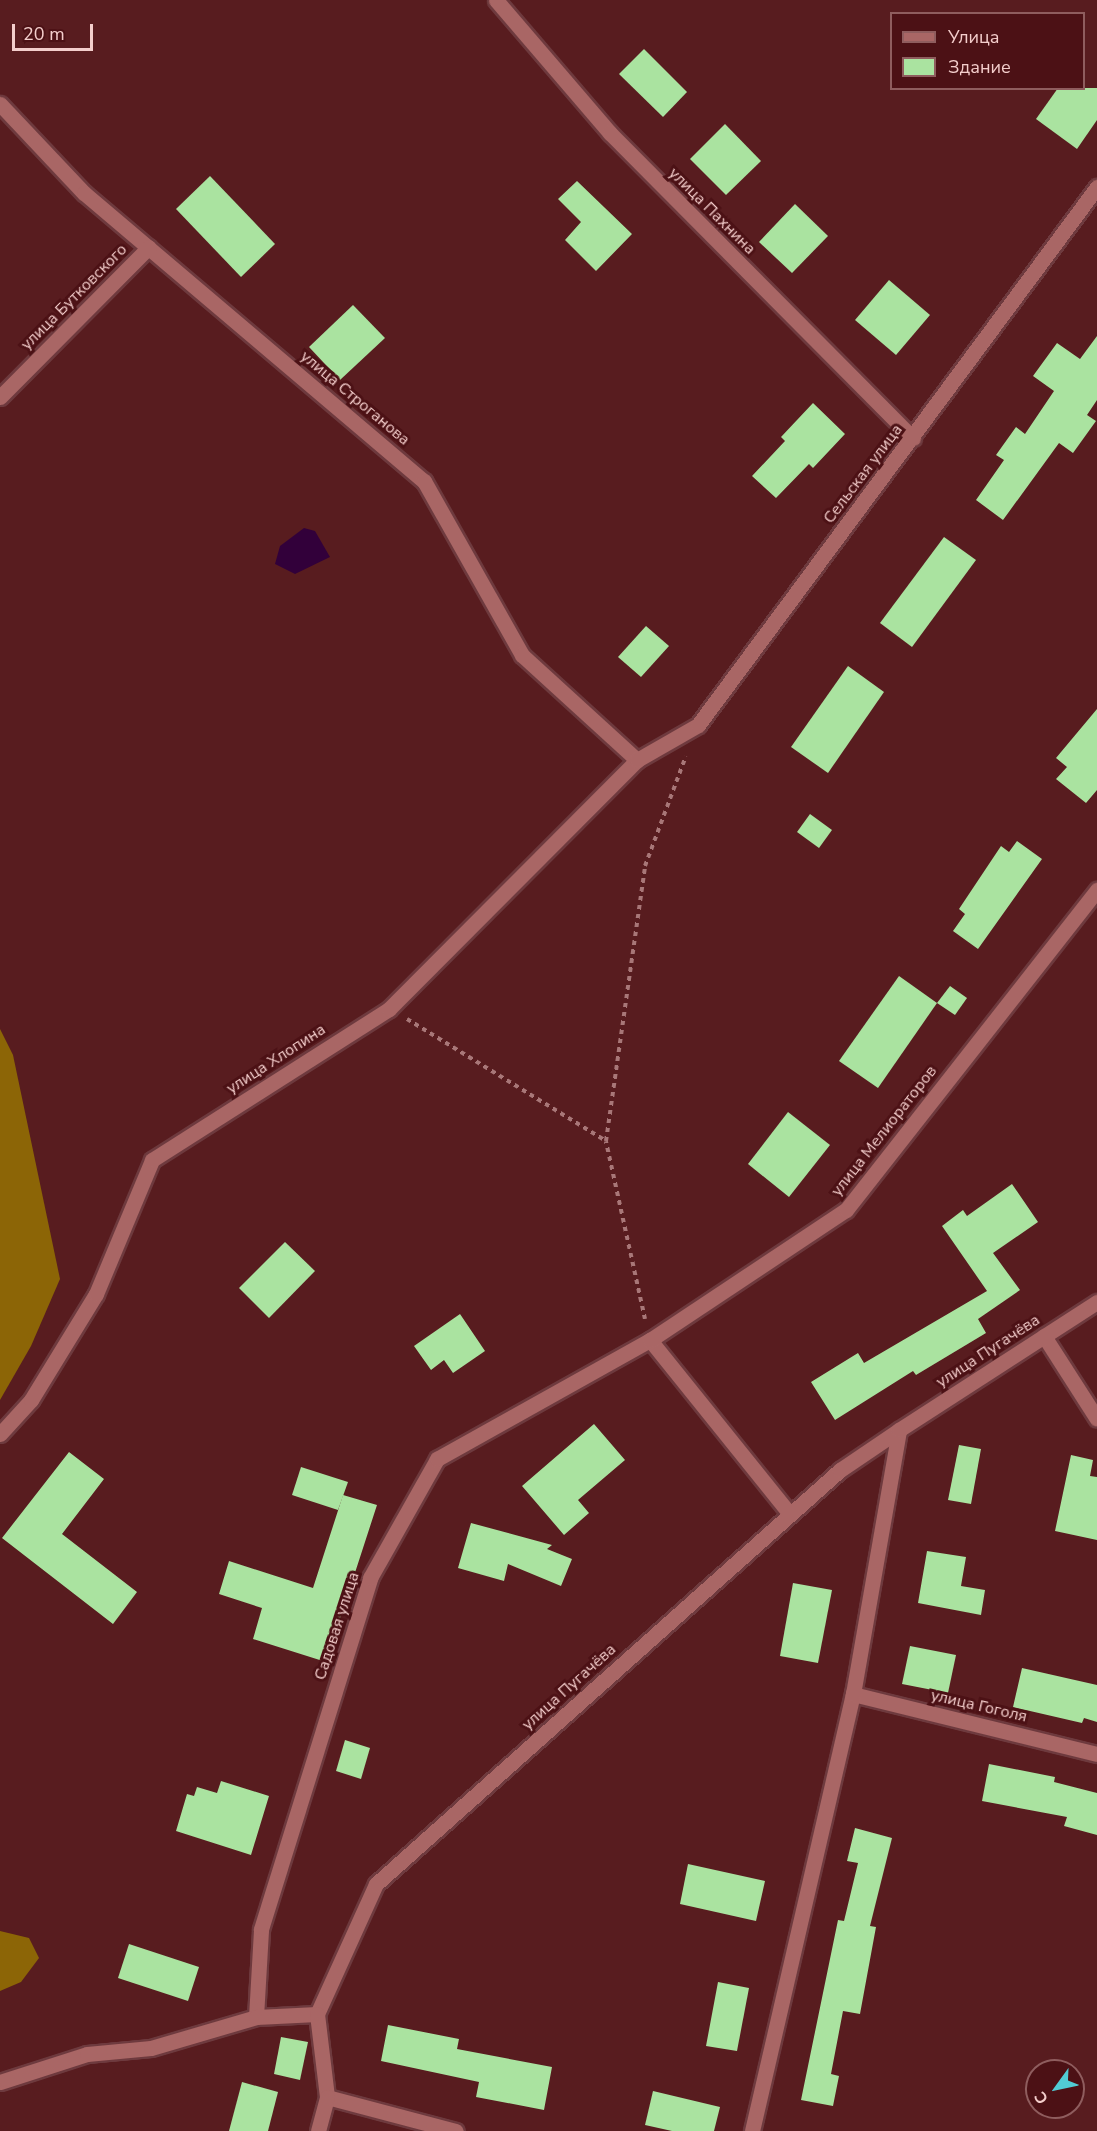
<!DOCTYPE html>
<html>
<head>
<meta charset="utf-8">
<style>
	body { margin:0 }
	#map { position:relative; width:1097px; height:2131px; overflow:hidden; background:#581c1f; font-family:"Nunito Sans",sans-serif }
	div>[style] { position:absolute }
	.forest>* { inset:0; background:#8c6506 }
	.water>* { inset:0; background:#32003a }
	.building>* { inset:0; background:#aae3a0 }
	.path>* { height:4px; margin-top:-2px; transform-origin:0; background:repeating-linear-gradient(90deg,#a87778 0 4.5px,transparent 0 9px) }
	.roads { filter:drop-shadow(2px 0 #6e3a3e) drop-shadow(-2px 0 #6e3a3e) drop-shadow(0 2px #6e3a3e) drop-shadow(0 -2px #6e3a3e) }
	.service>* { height:15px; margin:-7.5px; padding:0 7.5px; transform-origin:7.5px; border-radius:7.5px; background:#a96665 }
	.minor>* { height:15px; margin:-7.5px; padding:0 7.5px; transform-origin:7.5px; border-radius:7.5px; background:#a96665 }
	span { translate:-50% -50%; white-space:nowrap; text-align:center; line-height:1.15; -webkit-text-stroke:6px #4c1115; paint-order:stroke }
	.street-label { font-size:16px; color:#f4cecc }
	.legend { position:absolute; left:890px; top:12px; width:195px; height:78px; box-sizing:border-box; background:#4c1115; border:2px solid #8f5d5e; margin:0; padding:8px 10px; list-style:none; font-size:18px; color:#f4cecc }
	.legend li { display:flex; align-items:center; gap:12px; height:30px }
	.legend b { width:30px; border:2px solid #8f5d5e }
	.north { position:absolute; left:1025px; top:2059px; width:60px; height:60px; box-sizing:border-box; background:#4c1115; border:2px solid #8f5d5e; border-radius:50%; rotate:237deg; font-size:16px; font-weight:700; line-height:24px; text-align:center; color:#f4cecc }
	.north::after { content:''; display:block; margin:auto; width:21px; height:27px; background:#51ccd4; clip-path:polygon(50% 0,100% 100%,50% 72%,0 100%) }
	.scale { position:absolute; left:12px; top:24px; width:81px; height:27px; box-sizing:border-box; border:3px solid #f4cecc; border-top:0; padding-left:8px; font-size:18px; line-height:21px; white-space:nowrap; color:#f4cecc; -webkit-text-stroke:4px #4c1115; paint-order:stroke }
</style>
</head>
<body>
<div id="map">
	<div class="forest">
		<div style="clip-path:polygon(0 1029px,13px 1055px,60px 1279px,31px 1346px,0 1400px)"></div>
		<div style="clip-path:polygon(0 1931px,29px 1938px,39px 1958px,21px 1982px,0 1991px)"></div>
	</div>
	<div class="water">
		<div style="clip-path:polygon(304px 528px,315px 531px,330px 557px,295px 574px,275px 564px,280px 546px)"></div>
	</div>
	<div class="building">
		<div style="clip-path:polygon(644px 49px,687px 92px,663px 117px,619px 74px)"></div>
		<div style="clip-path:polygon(1058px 88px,1097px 88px,1097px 120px,1077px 149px,1036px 119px)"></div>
		<div style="clip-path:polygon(725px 124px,761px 161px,726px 195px,690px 159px)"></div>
		<div style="clip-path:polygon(210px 176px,275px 244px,241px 277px,176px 209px)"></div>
		<div style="clip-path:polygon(577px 181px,632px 234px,596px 271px,565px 240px,581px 222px,558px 199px)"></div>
		<div style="clip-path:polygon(795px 204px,828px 236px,792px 273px,759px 242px)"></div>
		<div style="clip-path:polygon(889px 280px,930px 315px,896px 355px,855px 320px)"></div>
		<div style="clip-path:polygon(353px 305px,385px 338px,340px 380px,309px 347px)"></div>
		<div style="clip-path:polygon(1097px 336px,1097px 400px,1087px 415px,1096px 421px,1073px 453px,1059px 443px,1003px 520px,976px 500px,1004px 460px,996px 455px,1016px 427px,1025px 434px,1054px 391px,1033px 376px,1057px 343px,1080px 359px)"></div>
		<div style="clip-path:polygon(813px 403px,845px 434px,813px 468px,809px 464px,776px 498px,752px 476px,785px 441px,781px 437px)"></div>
		<div style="clip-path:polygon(944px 537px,976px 560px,912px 647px,880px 623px)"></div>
		<div style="clip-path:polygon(646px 626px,669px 646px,641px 677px,618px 657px)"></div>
		<div style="clip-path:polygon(848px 666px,884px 692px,828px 773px,791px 747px)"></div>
		<div style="clip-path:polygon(1097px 709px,1097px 790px,1086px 803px,1056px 779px,1067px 767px,1056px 758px)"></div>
		<div style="clip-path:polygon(810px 814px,832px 830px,819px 848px,797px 832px)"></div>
		<div style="clip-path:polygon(1017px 841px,1042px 859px,978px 949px,953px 931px,965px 914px,959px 909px,1001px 846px,1009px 852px)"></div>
		<div style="clip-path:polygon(899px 976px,937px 1003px,878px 1088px,839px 1061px)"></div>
		<div style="clip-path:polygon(950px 986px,967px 998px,955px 1015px,937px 1003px)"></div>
		<div style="clip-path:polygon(788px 1112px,830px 1145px,789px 1197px,748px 1164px)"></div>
		<div style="clip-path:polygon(1012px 1184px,1038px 1222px,993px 1253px,1020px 1290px,978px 1319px,986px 1333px,916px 1375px,913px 1371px,835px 1420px,811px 1382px,858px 1353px,864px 1363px,987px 1291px,942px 1226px,963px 1210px,967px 1216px)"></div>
		<div style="clip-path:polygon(285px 1242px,315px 1271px,269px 1318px,239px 1288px)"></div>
		<div style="clip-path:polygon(460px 1314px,485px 1351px,453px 1373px,444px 1360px,431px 1370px,414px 1346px)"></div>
		<div style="clip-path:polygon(594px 1424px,625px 1460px,578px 1500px,589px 1513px,564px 1535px,522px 1486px)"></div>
		<div style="clip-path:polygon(959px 1445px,981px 1449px,971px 1504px,948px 1500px)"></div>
		<div style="clip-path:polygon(69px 1452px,104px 1479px,62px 1534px,137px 1592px,113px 1624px,2px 1538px)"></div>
		<div style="clip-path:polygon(1071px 1455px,1093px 1460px,1090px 1476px,1097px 1477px,1097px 1540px,1055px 1531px)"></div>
		<div style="clip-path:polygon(301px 1467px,348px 1482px,338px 1510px,292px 1495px)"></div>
		<div style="clip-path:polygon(343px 1495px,377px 1505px,326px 1662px,253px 1639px,262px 1608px,219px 1594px,229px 1561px,313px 1588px)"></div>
		<div style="clip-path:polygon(471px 1523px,552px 1545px,547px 1549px,572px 1559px,561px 1586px,508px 1564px,504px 1581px,458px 1568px)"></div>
		<div style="clip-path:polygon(927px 1551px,966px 1557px,961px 1586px,985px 1590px,981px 1615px,918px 1603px)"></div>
		<div style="clip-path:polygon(793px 1583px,832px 1590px,818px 1663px,780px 1656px)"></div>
		<div style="clip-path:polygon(910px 1646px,956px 1655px,948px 1693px,902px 1684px)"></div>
		<div style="clip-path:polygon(1022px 1668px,1097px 1685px,1097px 1722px,1084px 1718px,1082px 1723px,1013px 1707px)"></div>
		<div style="clip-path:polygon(345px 1740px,370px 1748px,361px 1779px,336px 1771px)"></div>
		<div style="clip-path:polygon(989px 1764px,1055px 1777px,1054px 1782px,1097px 1793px,1097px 1835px,1064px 1826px,1067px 1817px,982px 1801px)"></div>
		<div style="clip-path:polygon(221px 1781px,269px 1796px,251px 1855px,176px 1831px,187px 1794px,194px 1796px,197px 1787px,217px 1793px)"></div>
		<div style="clip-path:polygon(855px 1828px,892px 1838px,870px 1926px,876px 1927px,860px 2014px,843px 2011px,831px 2074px,839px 2076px,833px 2106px,801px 2100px,838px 1920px,844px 1921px,858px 1863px,847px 1861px)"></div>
		<div style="clip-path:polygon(688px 1864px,765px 1881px,756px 1921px,680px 1904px)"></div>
		<div style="clip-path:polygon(129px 1944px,199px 1967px,188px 2001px,118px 1978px)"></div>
		<div style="clip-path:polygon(718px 1982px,749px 1988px,737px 2051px,706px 2046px)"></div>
		<div style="clip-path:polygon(388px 2025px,459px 2039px,457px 2049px,552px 2067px,544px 2110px,476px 2097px,479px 2082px,381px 2061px)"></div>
		<div style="clip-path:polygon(281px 2037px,308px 2042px,300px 2080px,274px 2074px)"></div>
		<div style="clip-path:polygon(242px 2082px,278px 2092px,268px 2131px,229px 2131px)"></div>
		<div style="clip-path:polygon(653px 2091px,720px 2107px,714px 2131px,672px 2131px,645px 2125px)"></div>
	</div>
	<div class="path">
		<div style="left:407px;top:1019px;width:233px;rotate:31.5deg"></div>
		<div style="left:645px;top:1319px;width:182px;rotate:-102.4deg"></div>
		<div style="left:606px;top:1141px;width:278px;rotate:-81.9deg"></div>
		<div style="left:645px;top:866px;width:117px;rotate:-69.6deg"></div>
	</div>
	<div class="roads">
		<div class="service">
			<div style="left:1044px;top:1336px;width:98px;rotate:57.4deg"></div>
		</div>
		<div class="minor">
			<div style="left:496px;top:0;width:175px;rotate:49.4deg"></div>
			<div style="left:610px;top:133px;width:430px;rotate:45.2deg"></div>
			<div style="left:0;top:104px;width:122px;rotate:46.7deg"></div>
			<div style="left:84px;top:193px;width:446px;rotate:40.3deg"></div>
			<div style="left:424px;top:481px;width:200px;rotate:60.6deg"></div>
			<div style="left:522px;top:655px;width:156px;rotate:42.4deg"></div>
			<div style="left:0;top:397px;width:211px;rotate:-45.2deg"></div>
			<div style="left:650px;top:1340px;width:223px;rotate:51.2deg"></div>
			<div style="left:0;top:1434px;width:46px;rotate:-47.6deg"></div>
			<div style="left:31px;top:1400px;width:124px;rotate:-58.5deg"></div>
			<div style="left:96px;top:1294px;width:145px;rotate:-67.3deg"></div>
			<div style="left:152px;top:1160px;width:281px;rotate:-32.5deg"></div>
			<div style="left:389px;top:1009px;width:351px;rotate:-45.1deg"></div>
			<div style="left:637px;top:760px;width:70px;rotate:-29.8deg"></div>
			<div style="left:698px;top:725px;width:670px;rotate:-53.44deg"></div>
			<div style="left:853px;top:1694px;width:251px;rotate:13.8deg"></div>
			<div style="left:317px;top:2014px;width:143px;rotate:-65.6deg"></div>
			<div style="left:376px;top:1884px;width:622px;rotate:-41.74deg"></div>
			<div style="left:840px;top:1470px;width:71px;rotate:-34.1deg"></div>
			<div style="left:256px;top:2017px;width:88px;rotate:-86.7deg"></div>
			<div style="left:261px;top:1929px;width:368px;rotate:-72.7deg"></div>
			<div style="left:370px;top:1578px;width:137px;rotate:-60.6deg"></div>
			<div style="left:437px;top:1459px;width:244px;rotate:-29.2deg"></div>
			<div style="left:650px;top:1340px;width:235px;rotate:-33.6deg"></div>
			<div style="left:846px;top:1210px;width:407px;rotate:-51.9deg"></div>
			<div style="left:0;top:2082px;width:91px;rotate:-17.8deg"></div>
			<div style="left:87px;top:2054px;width:64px;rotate:-5.4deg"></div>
			<div style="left:151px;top:2048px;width:109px;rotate:-16.4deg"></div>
			<div style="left:256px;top:2017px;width:61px;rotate:-2.8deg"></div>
			<div style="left:317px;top:2014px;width:84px;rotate:83.1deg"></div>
			<div style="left:327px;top:2097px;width:133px;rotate:14.8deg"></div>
			<div style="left:318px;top:2131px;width:35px;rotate:-75deg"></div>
			<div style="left:752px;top:2131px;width:449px;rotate:-77deg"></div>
			<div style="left:853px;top:1694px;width:268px;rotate:-80.1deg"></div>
			<div style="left:899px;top:1430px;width:236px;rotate:-32.9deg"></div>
		</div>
	</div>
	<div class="street-label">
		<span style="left:712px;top:211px;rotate:45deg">улица Пахнина</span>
		<span style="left:74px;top:297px;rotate:-45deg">улица Бутковского</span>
		<span style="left:355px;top:398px;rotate:40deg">улица Строганова</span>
		<span style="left:863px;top:474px;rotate:-53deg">Сельская улица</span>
		<span style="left:276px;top:1059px;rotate:-33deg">улица Хлопина</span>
		<span style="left:884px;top:1131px;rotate:-52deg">улица Мелиораторов</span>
		<span style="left:988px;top:1351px;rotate:-33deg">улица Пугачёва</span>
		<span style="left:337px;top:1626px;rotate:-72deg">Садовая улица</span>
		<span style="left:569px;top:1687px;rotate:-42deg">улица Пугачёва</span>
		<span style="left:979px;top:1706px;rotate:13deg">улица Гоголя</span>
	</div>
	<ul class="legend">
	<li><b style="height:8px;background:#a96665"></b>Улица</li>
	<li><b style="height:16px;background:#aae3a0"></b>Здание</li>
	</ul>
	<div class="north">С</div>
	<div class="scale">20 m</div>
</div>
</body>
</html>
